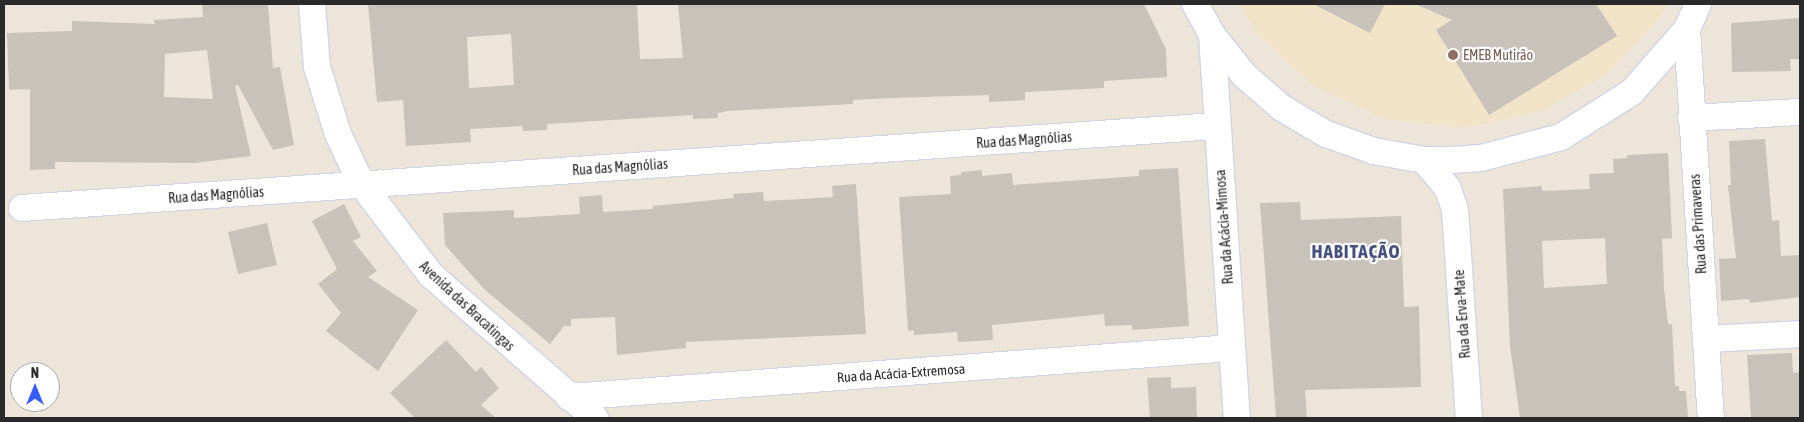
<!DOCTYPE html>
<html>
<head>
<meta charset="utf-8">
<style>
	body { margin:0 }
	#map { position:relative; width:1804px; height:422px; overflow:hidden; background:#ede5da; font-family:"Asap Condensed",sans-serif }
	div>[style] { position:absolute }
	.education>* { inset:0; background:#f0e3c8 }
	.building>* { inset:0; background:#c8c2ba }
	.roads { filter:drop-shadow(1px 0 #d0d4e4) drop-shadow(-1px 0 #d0d4e4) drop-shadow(0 1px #d0d4e4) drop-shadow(0 -1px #d0d4e4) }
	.minor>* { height:26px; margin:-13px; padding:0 13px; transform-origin:13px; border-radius:13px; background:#fff }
	.dots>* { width:14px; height:14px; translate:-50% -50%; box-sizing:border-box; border:2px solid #fff; border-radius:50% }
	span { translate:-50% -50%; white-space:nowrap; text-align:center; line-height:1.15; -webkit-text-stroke:4.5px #fff; paint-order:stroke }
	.education-label { font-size:14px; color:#785e54 }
	.left { translate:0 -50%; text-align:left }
	.street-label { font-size:14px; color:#2a2a2a }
	.district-label { font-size:19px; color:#47517d; font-weight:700; letter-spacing:1px }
	.frame { position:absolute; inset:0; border:5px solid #2a2a2a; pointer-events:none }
	.north { position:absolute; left:10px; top:362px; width:50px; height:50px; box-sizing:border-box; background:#fff; border:1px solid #aaa; border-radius:50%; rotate:0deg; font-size:14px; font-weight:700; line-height:20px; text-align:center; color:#2a2a2a }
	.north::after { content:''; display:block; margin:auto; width:18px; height:22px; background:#355dff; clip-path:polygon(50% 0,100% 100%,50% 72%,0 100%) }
</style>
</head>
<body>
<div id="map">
	<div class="education">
		<div style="clip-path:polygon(1240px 4px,1667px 4px,1661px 17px,1608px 74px,1540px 112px,1464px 128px,1386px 119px,1315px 87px,1257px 35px)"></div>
	</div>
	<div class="building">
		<div style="clip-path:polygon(evenodd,202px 4px,268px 4px,273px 68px,280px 67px,294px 145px,273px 150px,238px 85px,235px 86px,251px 156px,194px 163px,55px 162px,55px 169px,30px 170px,30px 89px,9px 90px,7px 33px,72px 31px,72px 21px,155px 24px,154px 20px,203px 17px,202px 4px,207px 50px,213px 99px,164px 97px,165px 54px,207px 50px)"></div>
		<div style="clip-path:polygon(evenodd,368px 4px,637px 4px,640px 59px,683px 58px,678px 4px,1144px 4px,1166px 49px,1167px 77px,1104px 81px,1104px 88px,1025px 92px,1025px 100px,989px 102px,989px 95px,892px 98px,853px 100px,853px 104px,728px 111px,718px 113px,718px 118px,693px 119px,693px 115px,547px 124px,547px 130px,523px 131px,522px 126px,470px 129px,471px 142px,406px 146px,403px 100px,377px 102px,368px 4px,511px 34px,514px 85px,469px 88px,467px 37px,511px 34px)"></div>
		<div style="clip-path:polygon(1313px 4px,1385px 4px,1370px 33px)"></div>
		<div style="clip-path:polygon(1415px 4px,1596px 4px,1617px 36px,1489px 115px,1436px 30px,1452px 20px)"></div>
		<div style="clip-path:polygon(1800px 18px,1800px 59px,1790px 59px,1791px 71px,1732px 72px,1731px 23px)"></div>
		<div style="clip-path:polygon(1765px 139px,1772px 221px,1779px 220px,1781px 256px,1800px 255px,1800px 297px,1750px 303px,1749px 299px,1721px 301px,1719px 259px,1736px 258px,1728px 185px,1731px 185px,1729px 141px)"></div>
		<div style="clip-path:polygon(evenodd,1668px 153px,1672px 238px,1662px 239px,1664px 288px,1668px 324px,1672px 324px,1675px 386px,1679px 386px,1679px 391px,1686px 391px,1688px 418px,1520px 418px,1510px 346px,1503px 189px,1542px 186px,1542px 191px,1590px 189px,1589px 174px,1614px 173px,1613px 159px,1627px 158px,1627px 155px,1668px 153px,1605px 238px,1607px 284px,1544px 288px,1542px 241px,1605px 238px)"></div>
		<div style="clip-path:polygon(1178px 168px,1189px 326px,1132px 330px,1132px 325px,1105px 326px,1104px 314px,992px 325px,993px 340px,958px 342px,957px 332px,914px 335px,913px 330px,908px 331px,899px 197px,951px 194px,950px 176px,961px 175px,961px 172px,982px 170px,982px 176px,1012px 173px,1013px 185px,1139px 176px,1139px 170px)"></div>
		<div style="clip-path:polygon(856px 184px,866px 334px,686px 342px,686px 348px,617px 355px,615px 317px,571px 319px,571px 326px,564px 326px,550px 344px,485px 290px,445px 245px,443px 213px,514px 210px,514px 218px,580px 214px,579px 197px,602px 195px,603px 212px,653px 209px,653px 206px,734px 198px,733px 194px,763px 192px,764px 201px,801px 199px,833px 197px,832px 186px)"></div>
		<div style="clip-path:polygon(1300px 202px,1301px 220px,1401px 216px,1404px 307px,1419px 306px,1421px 387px,1305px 390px,1307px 418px,1276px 418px,1260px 203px)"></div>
		<div style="clip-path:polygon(344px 204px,361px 237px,353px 241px,377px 271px,368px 277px,418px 310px,378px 371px,326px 331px,341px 313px,318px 284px,337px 269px,312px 221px)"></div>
		<div style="clip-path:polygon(267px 223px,277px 265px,238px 274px,228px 232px)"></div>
		<div style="clip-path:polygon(446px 340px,476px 372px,481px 367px,499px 388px,481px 405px,496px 418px,415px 418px,390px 393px)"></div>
		<div style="clip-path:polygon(1792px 353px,1793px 373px,1800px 372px,1800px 418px,1751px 418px,1747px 355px)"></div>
		<div style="clip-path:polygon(1171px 377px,1171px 388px,1196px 387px,1197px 418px,1150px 418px,1147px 378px)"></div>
	</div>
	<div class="roads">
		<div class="minor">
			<div style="left:312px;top:4px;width:63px;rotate:85.5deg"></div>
			<div style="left:317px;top:67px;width:70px;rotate:72.6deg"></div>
			<div style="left:338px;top:134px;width:56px;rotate:64.8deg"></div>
			<div style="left:362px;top:185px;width:113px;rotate:52.5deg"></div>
			<div style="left:431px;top:275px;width:218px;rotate:41.1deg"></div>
			<div style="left:1195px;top:4px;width:35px;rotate:61deg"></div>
			<div style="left:1212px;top:35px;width:51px;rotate:51.3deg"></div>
			<div style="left:1244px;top:75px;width:50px;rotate:41deg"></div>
			<div style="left:1282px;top:108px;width:51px;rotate:30.6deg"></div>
			<div style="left:1326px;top:134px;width:51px;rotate:19.5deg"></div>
			<div style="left:1374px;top:151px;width:51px;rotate:10.2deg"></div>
			<div style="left:1424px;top:160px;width:28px"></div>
			<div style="left:1452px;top:160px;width:29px;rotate:-4deg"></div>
			<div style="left:1481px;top:158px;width:83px;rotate:-14.7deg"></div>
			<div style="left:1561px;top:137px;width:84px;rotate:-32.4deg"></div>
			<div style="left:1632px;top:92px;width:84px;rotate:-48.9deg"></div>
			<div style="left:1687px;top:29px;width:27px;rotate:-66deg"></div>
			<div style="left:1687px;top:29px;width:390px;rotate:86.5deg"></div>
			<div style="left:1212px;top:35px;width:384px;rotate:86.3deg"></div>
			<div style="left:1691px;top:118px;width:109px;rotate:-3.2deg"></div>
			<div style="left:1424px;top:160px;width:35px;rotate:50deg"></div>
			<div style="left:1447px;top:187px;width:23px;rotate:70deg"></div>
			<div style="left:1455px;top:209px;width:209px;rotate:86.2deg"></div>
			<div style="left:22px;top:208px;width:1198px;rotate:-3.93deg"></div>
			<div style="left:1706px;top:339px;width:94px;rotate:-3deg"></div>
			<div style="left:569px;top:397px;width:665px;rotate:-4.23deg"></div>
		</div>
	</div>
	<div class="dots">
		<div style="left:1453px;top:55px;background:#8d6e63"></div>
	</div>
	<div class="education-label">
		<span class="left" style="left:1463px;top:55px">EMEB Mutirão</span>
	</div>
	<div class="street-label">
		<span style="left:1024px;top:140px;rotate:-4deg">Rua das Magnólias</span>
		<span style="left:620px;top:167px;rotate:-4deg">Rua das Magnólias</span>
		<span style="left:216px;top:195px;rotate:-4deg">Rua das Magnólias</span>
		<span style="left:1698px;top:224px;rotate:-94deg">Rua das Primaveras</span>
		<span style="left:1224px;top:227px;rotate:-94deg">Rua da Acácia-Mimosa</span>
		<span style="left:467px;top:306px;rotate:43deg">Avenida das Bracatingas</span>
		<span style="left:1462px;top:314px;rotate:-94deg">Rua da Erva-Mate</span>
		<span style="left:901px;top:373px;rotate:-4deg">Rua da Acácia-Extremosa</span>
	</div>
	<div class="district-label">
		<span style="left:1356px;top:252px">HABITAÇÃO</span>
	</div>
	<div class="frame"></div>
	<div class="north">N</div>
</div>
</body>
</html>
